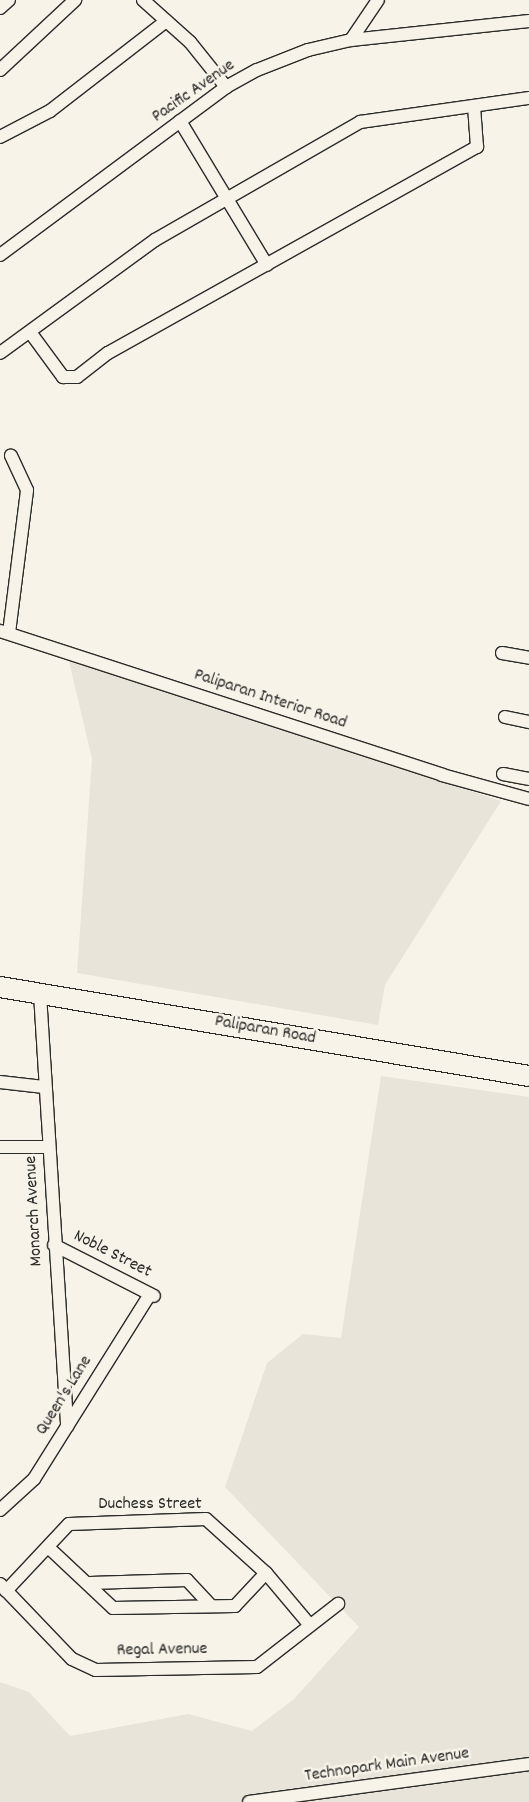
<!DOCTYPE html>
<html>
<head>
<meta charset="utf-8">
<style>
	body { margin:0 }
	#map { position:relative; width:529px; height:1802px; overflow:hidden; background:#f7f3e8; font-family:Dekko,sans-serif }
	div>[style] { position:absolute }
	.built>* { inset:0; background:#e8e4da }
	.roads { filter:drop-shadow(1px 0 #2b2b2b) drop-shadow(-1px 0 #2b2b2b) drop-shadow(0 1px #2b2b2b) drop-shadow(0 -1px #2b2b2b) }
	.street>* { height:12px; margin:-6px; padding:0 6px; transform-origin:6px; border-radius:6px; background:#f7f3e8 }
	.primary>* { height:20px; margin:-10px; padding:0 10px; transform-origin:10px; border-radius:10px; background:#f7f3e8 }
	span { translate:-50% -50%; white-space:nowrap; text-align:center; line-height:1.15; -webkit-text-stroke:5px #f7f3e8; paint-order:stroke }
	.street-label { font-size:18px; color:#2b2b2b }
</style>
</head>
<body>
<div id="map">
	<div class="built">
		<div style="clip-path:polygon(68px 657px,501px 801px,385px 985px,378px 1025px,77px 973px,92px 759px)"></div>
		<div style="clip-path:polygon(381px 1076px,529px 1097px,529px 1802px,0 1802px,0 1682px,29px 1692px,70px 1736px,188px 1714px,252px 1731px,294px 1699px,359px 1627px,225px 1487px,267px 1363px,303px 1334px,341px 1338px)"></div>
	</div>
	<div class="roads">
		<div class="street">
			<div style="left:143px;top:0;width:63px;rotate:41.8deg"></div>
			<div style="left:190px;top:42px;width:58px;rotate:51.3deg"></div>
			<div style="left:0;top:8px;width:12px;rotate:-42deg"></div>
			<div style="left:351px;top:40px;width:48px;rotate:-56deg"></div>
			<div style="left:0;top:70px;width:103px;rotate:-43deg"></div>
			<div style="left:180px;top:121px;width:168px;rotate:58.9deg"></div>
			<div style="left:0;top:137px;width:56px;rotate:-27.5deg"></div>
			<div style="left:50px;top:111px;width:147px;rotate:-37.8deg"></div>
			<div style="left:0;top:255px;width:282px;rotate:-36.6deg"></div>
			<div style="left:226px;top:87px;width:35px;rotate:-29deg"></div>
			<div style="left:257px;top:70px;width:55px;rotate:-21.4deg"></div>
			<div style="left:308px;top:50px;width:44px;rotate:-13.1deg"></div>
			<div style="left:351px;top:40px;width:179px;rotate:-6.1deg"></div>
			<div style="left:30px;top:332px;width:56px;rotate:53.7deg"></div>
			<div style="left:63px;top:377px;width:14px"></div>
			<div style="left:77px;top:377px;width:39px;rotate:-38deg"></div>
			<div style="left:108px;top:353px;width:423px;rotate:-29.2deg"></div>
			<div style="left:477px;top:147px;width:41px;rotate:-94.2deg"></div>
			<div style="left:0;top:353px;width:192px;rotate:-36.1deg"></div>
			<div style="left:155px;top:240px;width:237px;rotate:-29.9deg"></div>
			<div style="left:360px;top:122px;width:171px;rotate:-8.1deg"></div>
			<div style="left:0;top:631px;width:465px;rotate:18deg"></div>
			<div style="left:442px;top:775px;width:90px;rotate:15.4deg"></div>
			<div style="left:9px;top:633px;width:144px;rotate:-82.8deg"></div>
			<div style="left:27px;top:490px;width:38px;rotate:-115deg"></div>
			<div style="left:502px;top:653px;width:27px;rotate:10deg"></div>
			<div style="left:505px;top:717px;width:25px;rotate:12deg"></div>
			<div style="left:503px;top:774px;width:26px;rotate:11deg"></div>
			<div style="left:40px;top:994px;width:433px;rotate:86.4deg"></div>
			<div style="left:0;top:1082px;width:44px;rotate:6.5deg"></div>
			<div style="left:0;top:1147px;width:49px"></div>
			<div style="left:54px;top:1245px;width:112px;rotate:27deg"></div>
			<div style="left:0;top:1510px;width:46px;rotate:-42.4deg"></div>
			<div style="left:34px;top:1479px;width:218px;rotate:-57.9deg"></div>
			<div style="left:48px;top:1547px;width:89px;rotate:43.2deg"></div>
			<div style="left:113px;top:1608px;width:122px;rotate:-0.9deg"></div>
			<div style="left:235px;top:1606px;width:45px;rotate:-46.8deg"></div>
			<div style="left:90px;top:1583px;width:97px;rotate:-1.8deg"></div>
			<div style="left:187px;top:1580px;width:35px;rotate:47deg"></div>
			<div style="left:0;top:1584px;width:104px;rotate:46.2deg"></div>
			<div style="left:72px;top:1659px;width:26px;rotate:25deg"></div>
			<div style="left:96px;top:1670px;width:161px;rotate:-1.1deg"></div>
			<div style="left:257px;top:1667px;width:103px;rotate:-37.9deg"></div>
			<div style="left:6px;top:1591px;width:92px;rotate:-46.8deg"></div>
			<div style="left:69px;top:1524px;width:137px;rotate:-2.1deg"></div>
			<div style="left:206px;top:1519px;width:81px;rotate:42deg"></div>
			<div style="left:266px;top:1573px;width:67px;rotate:49.9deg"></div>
			<div style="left:249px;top:1802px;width:283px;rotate:-7.7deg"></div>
		</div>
		<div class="primary">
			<div style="left:0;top:987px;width:536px;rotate:9.55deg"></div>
		</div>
	</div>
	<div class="street-label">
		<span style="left:194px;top:92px;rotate:-35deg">Pacific Avenue</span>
		<span style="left:270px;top:700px;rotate:18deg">Paliparan Interior Road</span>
		<span style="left:265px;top:1031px;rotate:10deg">Paliparan Road</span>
		<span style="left:35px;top:1211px;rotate:-93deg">Monarch Avenue</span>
		<span style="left:112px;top:1255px;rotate:27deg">Noble Street</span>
		<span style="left:65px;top:1396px;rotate:-58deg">Queen's Lane</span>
		<span style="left:150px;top:1505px">Duchess Street</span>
		<span style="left:162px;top:1651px;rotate:-1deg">Regal Avenue</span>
		<span style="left:387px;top:1766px;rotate:-8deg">Technopark Main Avenue</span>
	</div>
</div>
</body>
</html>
